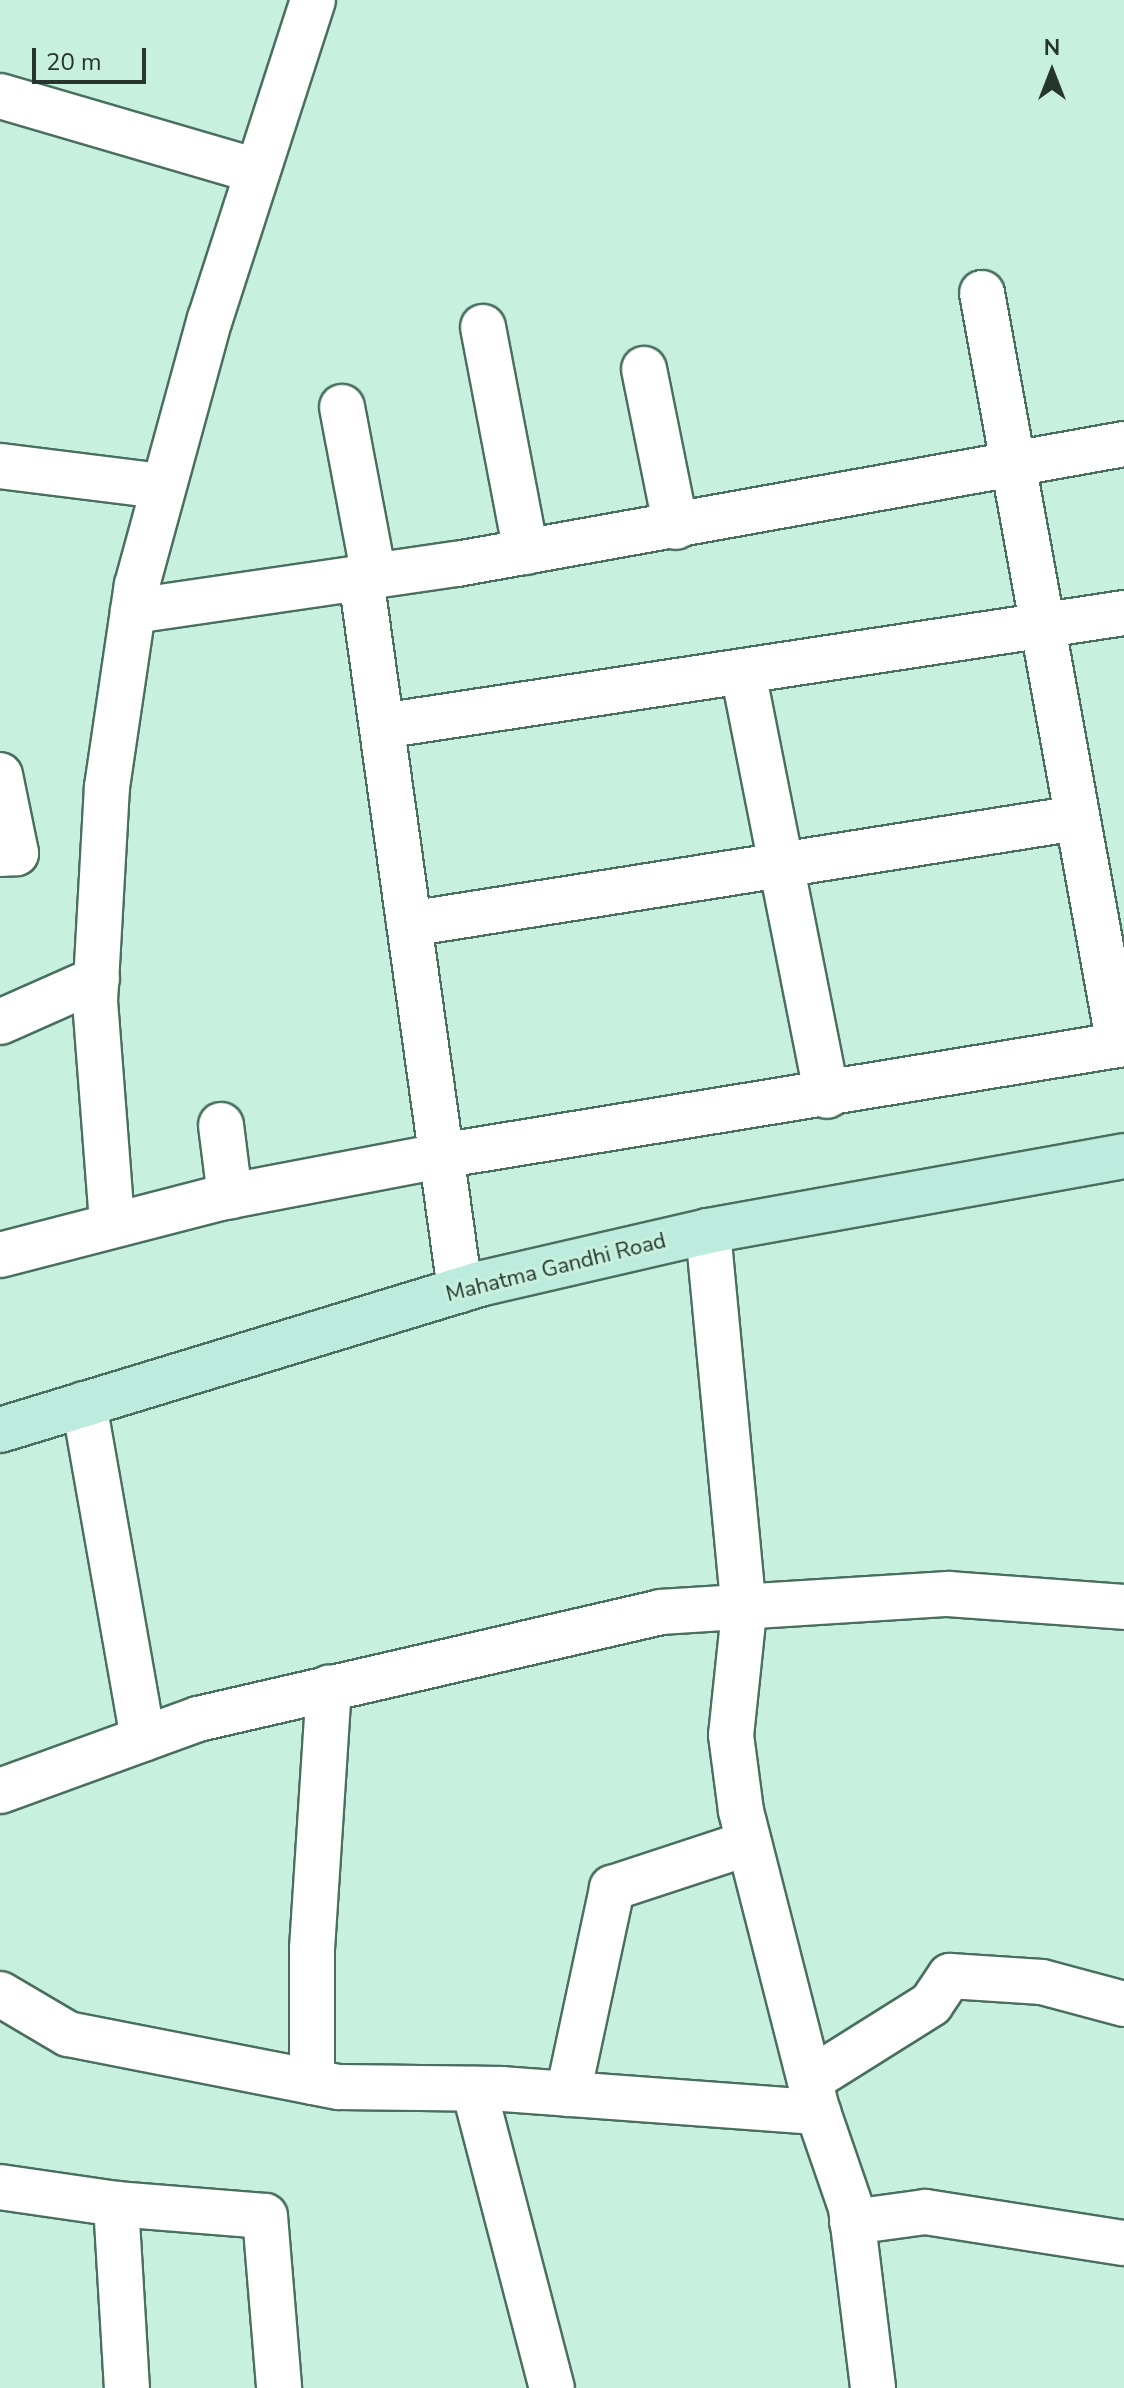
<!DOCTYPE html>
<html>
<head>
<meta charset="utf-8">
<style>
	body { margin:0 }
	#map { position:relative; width:1124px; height:2388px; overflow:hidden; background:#c7f0de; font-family:"Nunito Sans",sans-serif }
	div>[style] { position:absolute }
	.roads { filter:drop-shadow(2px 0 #4a6f60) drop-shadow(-2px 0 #4a6f60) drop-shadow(0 2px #4a6f60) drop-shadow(0 -2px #4a6f60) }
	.street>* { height:44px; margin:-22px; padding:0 22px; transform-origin:22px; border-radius:22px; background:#fff }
	.secondary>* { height:44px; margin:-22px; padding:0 22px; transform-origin:22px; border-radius:22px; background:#bdecdf }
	span { translate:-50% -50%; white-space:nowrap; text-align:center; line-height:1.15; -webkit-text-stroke:6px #c7f0de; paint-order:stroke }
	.street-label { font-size:22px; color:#26362f }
	.north { position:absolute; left:1012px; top:32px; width:80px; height:80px; -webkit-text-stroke:6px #c7f0de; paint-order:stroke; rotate:0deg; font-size:22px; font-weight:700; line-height:32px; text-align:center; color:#26362f }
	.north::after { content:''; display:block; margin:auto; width:28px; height:36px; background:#26362f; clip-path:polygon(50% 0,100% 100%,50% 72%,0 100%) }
	.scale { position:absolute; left:32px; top:48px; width:114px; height:36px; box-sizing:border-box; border:4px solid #26362f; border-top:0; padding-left:10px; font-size:24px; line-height:28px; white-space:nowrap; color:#26362f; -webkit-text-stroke:6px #c7f0de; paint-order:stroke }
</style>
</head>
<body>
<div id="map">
	<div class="roads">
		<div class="street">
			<div style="left:0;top:96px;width:268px;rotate:16.3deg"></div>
			<div style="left:982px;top:293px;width:764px;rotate:79.68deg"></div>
			<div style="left:483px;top:327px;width:229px;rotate:79.2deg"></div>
			<div style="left:644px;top:369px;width:161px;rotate:78.6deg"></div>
			<div style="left:342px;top:407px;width:172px;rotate:79.3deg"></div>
			<div style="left:0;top:466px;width:161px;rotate:7.1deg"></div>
			<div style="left:361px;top:578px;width:719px;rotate:82.08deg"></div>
			<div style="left:133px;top:611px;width:327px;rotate:-8.3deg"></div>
			<div style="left:457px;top:564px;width:678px;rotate:-10.2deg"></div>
			<div style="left:743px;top:672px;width:432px;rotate:78.8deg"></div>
			<div style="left:382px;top:726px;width:751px;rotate:-8.66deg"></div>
			<div style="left:0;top:775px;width:80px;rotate:78.4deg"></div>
			<div style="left:16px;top:853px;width:16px;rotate:176deg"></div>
			<div style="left:409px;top:924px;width:676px;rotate:-9.02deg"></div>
			<div style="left:0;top:1022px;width:106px;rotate:-23.9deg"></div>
			<div style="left:221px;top:1125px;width:72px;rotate:82.8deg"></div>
			<div style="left:112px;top:1222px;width:222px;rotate:-94.4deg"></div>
			<div style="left:95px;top:1001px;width:214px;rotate:-86.8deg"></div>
			<div style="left:107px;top:787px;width:204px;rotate:-81.6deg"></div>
			<div style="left:137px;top:585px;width:276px;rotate:-74.7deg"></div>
			<div style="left:210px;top:319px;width:335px;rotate:-72.1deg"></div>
			<div style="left:708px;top:1231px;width:383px;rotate:84.6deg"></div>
			<div style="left:744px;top:1612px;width:124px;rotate:96deg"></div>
			<div style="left:731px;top:1735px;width:77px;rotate:82.5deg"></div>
			<div style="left:741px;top:1811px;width:311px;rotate:75.7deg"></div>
			<div style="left:818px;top:2112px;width:102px;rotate:71deg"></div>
			<div style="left:851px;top:2208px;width:181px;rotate:83deg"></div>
			<div style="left:0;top:1255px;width:227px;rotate:-14.5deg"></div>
			<div style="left:220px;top:1198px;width:224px;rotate:-10.8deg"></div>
			<div style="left:440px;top:1156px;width:693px;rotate:-9.3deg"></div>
			<div style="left:84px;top:1404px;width:340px;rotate:80deg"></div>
			<div style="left:0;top:1791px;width:211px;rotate:-20deg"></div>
			<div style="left:198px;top:1719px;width:474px;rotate:-13deg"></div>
			<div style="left:660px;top:1612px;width:289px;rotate:-3.6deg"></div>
			<div style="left:948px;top:1594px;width:176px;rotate:4.2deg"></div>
			<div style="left:0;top:1994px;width:79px;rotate:30.5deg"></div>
			<div style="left:68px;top:2034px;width:276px;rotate:11.1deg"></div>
			<div style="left:339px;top:2087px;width:163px;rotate:0.7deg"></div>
			<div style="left:502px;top:2089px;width:317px;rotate:4.2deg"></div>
			<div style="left:810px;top:2080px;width:143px;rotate:-32.1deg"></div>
			<div style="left:931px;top:2004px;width:34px;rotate:-56deg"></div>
			<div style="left:950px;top:1976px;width:92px;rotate:3.7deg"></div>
			<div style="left:1042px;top:1982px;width:85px;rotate:15deg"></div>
			<div style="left:312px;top:2082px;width:133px;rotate:-90deg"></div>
			<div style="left:312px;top:1949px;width:262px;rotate:-86.3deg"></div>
			<div style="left:474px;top:2089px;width:309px;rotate:75.4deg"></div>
			<div style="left:568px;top:2094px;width:211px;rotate:-77.9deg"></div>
			<div style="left:612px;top:1888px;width:144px;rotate:-18.2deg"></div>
			<div style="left:0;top:2187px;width:117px;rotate:8.3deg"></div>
			<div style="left:116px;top:2204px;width:184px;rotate:86.6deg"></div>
			<div style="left:116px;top:2204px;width:149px;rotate:4.6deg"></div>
			<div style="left:265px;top:2216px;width:173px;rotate:85.3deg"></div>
			<div style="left:852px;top:2222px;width:74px;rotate:-7.8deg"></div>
			<div style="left:925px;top:2212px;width:201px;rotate:8.9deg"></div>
		</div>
		<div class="secondary">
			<div style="left:0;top:1430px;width:505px;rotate:-16.93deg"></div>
			<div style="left:483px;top:1283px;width:231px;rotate:-13deg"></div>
			<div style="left:708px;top:1231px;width:423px;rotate:-10.2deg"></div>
		</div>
	</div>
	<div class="street-label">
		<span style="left:556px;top:1268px;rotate:-14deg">Mahatma Gandhi Road</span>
	</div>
	<div class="north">N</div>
	<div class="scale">20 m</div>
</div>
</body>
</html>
